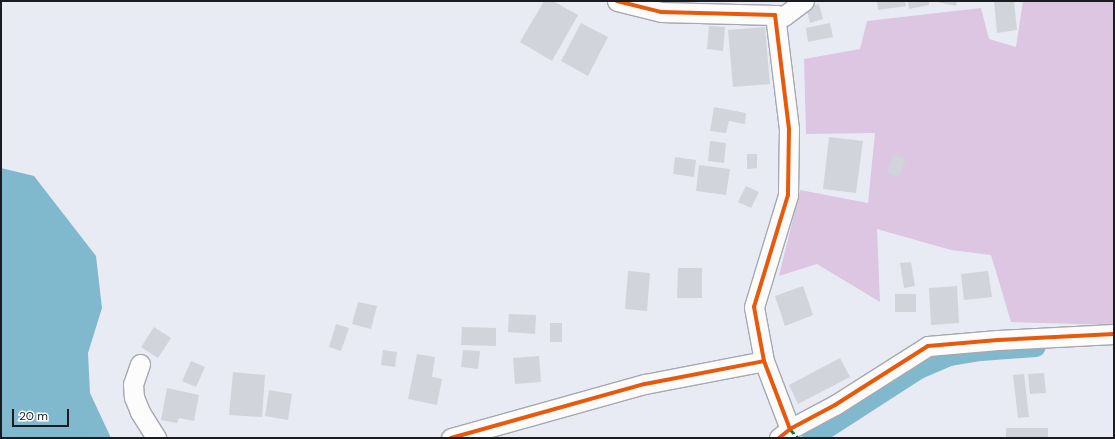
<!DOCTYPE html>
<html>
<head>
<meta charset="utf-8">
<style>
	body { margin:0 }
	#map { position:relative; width:1115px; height:439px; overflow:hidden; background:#e8ebf3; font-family:"DM Sans",sans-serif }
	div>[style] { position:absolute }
	.green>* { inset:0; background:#dcc6e1 }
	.water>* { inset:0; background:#80b9ce }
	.canal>* { height:20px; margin:-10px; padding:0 10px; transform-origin:10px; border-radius:10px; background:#80b9ce }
	.building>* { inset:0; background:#d1d4db }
	.roads { filter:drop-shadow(1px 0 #a7a8ae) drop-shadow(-1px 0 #a7a8ae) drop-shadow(0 1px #a7a8ae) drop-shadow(0 -1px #a7a8ae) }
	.street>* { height:19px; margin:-9.5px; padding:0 9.5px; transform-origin:9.5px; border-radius:9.5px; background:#fcfcfd }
	.quiet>* { height:3px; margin-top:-1.5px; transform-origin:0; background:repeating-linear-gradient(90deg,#00873e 0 6px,transparent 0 9px) }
	.cycleway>* { height:4px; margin:-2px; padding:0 2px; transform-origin:2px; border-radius:2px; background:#e8590c }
	span { translate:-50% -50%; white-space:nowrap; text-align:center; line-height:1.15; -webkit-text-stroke:3px #fff; paint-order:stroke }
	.frame { position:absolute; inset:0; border:2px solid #1a1c21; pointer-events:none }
	.scale { position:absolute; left:12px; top:409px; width:57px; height:18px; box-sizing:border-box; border:2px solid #1a1c21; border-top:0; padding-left:5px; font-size:12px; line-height:14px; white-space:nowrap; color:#1a1c21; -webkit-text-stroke:3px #fff; paint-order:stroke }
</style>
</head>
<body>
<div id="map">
	<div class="green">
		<div style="clip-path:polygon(1023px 1px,1114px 1px,1114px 325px,1011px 322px,991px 255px,951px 250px,877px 229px,880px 302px,817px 264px,779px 276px,800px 190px,868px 203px,875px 133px,806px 134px,804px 59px,860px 49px,867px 21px,981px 8px,989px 39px,1016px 47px)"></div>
	</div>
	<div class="water">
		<div style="clip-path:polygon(1px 168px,34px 176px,96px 256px,102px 308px,88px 353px,90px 393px,111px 438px,1px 438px)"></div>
	</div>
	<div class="canal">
		<div style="left:812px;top:438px;width:127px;rotate:-32.8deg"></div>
		<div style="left:919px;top:369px;width:33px;rotate:-23deg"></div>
		<div style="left:949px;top:356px;width:32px;rotate:-9deg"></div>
		<div style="left:981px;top:351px;width:55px;rotate:-4.2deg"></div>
	</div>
	<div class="building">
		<div style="clip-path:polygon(544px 1px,553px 1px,578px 15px,552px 61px,520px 42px)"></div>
		<div style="clip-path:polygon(877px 1px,905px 1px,906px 6px,878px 10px)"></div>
		<div style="clip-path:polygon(908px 1px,929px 1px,929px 5px,909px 9px)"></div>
		<div style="clip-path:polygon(933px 1px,957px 1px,956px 6px)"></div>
		<div style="clip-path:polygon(994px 1px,1014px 1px,1017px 30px,997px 33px)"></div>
		<div style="clip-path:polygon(819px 4px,823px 19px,810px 23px,806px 7px)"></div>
		<div style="clip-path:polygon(581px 23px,608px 37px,588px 76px,561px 61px)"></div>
		<div style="clip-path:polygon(830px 23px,833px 37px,808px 42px,806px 28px)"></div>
		<div style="clip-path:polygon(709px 26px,725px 27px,723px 51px,707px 49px)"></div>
		<div style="clip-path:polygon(765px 27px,770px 84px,733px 87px,728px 30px)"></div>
		<div style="clip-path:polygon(714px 107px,746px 113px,745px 124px,729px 121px,726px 133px,710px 131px)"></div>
		<div style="clip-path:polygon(829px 137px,863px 141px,856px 193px,823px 189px)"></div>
		<div style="clip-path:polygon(710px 141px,726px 143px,724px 163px,708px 161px)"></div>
		<div style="clip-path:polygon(747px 154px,757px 154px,757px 168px,747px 169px)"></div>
		<div style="clip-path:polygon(893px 155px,906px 159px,899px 177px,887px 173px)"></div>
		<div style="clip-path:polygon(675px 157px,696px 160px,694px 177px,673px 174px)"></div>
		<div style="clip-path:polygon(699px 165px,730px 169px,726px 195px,696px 191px)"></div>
		<div style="clip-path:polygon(746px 186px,759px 192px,751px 208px,738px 202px)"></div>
		<div style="clip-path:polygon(911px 262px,915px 286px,904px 288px,900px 263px)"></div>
		<div style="clip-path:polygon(678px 268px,702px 268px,702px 298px,677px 298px)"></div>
		<div style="clip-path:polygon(628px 271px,650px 273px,647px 311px,625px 309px)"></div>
		<div style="clip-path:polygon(988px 271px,992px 297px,964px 300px,961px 274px)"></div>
		<div style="clip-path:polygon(803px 286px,813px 315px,785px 326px,775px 296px)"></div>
		<div style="clip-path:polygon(957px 286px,959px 323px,931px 325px,929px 288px)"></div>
		<div style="clip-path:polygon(895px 294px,916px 294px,916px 312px,895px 312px)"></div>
		<div style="clip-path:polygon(358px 302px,377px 306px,371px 329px,352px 324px)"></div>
		<div style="clip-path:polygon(509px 314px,536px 315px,535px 334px,508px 332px)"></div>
		<div style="clip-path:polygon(550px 323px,562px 323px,562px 342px,550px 342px)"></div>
		<div style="clip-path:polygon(336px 324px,349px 328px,341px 351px,329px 347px)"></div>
		<div style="clip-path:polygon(154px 327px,171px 338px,158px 358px,141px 347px)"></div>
		<div style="clip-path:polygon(462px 327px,496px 328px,496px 346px,461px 345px)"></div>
		<div style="clip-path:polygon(383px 350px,397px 352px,395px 367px,381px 365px)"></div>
		<div style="clip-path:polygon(463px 350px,480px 351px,478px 369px,461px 367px)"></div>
		<div style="clip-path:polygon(417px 354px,435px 357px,432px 377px,442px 379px,437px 405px,408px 399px)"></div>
		<div style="clip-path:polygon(539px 356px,541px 382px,515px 384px,513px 358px)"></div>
		<div style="clip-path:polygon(840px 358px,850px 377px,798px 404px,789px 385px)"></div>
		<div style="clip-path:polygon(191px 361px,205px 367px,196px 387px,182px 381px)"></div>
		<div style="clip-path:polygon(233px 372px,265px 375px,262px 417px,229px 415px)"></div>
		<div style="clip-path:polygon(1044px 373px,1046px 393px,1030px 394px,1028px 374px)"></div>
		<div style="clip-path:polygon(1024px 374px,1029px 417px,1018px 418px,1013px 375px)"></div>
		<div style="clip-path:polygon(167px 388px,199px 395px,194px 421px,179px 418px,177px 423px,161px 420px)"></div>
		<div style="clip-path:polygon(269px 390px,292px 394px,288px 420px,265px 416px)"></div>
		<div style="clip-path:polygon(1006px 428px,1048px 428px,1048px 438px,1006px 438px)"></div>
	</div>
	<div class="roads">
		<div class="street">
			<div style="left:617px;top:1px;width:45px;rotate:14deg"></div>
			<div style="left:661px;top:12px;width:114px;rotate:1.5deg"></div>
			<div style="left:775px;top:15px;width:115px;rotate:83deg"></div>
			<div style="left:789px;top:129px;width:66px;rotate:90.9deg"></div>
			<div style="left:788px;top:195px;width:117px;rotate:106.9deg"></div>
			<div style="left:754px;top:307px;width:55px;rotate:79.5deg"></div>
			<div style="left:764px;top:361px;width:73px;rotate:69.1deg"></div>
			<div style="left:775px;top:15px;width:9px;rotate:6deg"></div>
			<div style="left:784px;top:16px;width:25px;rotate:-37deg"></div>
			<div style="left:140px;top:364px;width:21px;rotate:109deg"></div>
			<div style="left:133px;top:384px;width:13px;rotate:86deg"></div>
			<div style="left:134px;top:397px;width:16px;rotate:68deg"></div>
			<div style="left:140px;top:412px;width:31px;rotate:58deg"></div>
			<div style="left:451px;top:438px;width:201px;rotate:-15.6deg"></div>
			<div style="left:645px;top:384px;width:121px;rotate:-10.9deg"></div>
			<div style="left:779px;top:438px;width:14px;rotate:-39deg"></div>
			<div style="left:790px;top:429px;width:51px;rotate:-28.1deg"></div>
			<div style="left:835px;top:405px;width:110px;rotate:-32.4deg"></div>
			<div style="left:928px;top:346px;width:70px;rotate:-4.9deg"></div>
			<div style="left:998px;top:340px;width:116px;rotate:-3deg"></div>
		</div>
	</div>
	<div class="quiet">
		<div style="left:790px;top:429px;width:12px;rotate:48deg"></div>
	</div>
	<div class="cycleway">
		<div style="left:617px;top:1px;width:45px;rotate:14deg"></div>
		<div style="left:661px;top:12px;width:114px;rotate:1.5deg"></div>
		<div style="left:775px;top:15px;width:115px;rotate:83deg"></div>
		<div style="left:789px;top:129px;width:66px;rotate:90.9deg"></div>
		<div style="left:788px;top:195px;width:117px;rotate:106.9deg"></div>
		<div style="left:754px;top:307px;width:55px;rotate:79.5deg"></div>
		<div style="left:764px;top:361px;width:73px;rotate:69.1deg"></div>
		<div style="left:451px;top:438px;width:201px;rotate:-15.6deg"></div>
		<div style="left:645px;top:384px;width:121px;rotate:-10.9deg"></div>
		<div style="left:779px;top:438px;width:14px;rotate:-39deg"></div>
		<div style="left:790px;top:429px;width:51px;rotate:-28.1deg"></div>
		<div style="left:835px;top:405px;width:110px;rotate:-32.4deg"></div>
		<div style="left:928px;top:346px;width:70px;rotate:-4.9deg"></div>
		<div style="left:998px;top:340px;width:116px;rotate:-3deg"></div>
	</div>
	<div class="frame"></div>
	<div class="scale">20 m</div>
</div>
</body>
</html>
